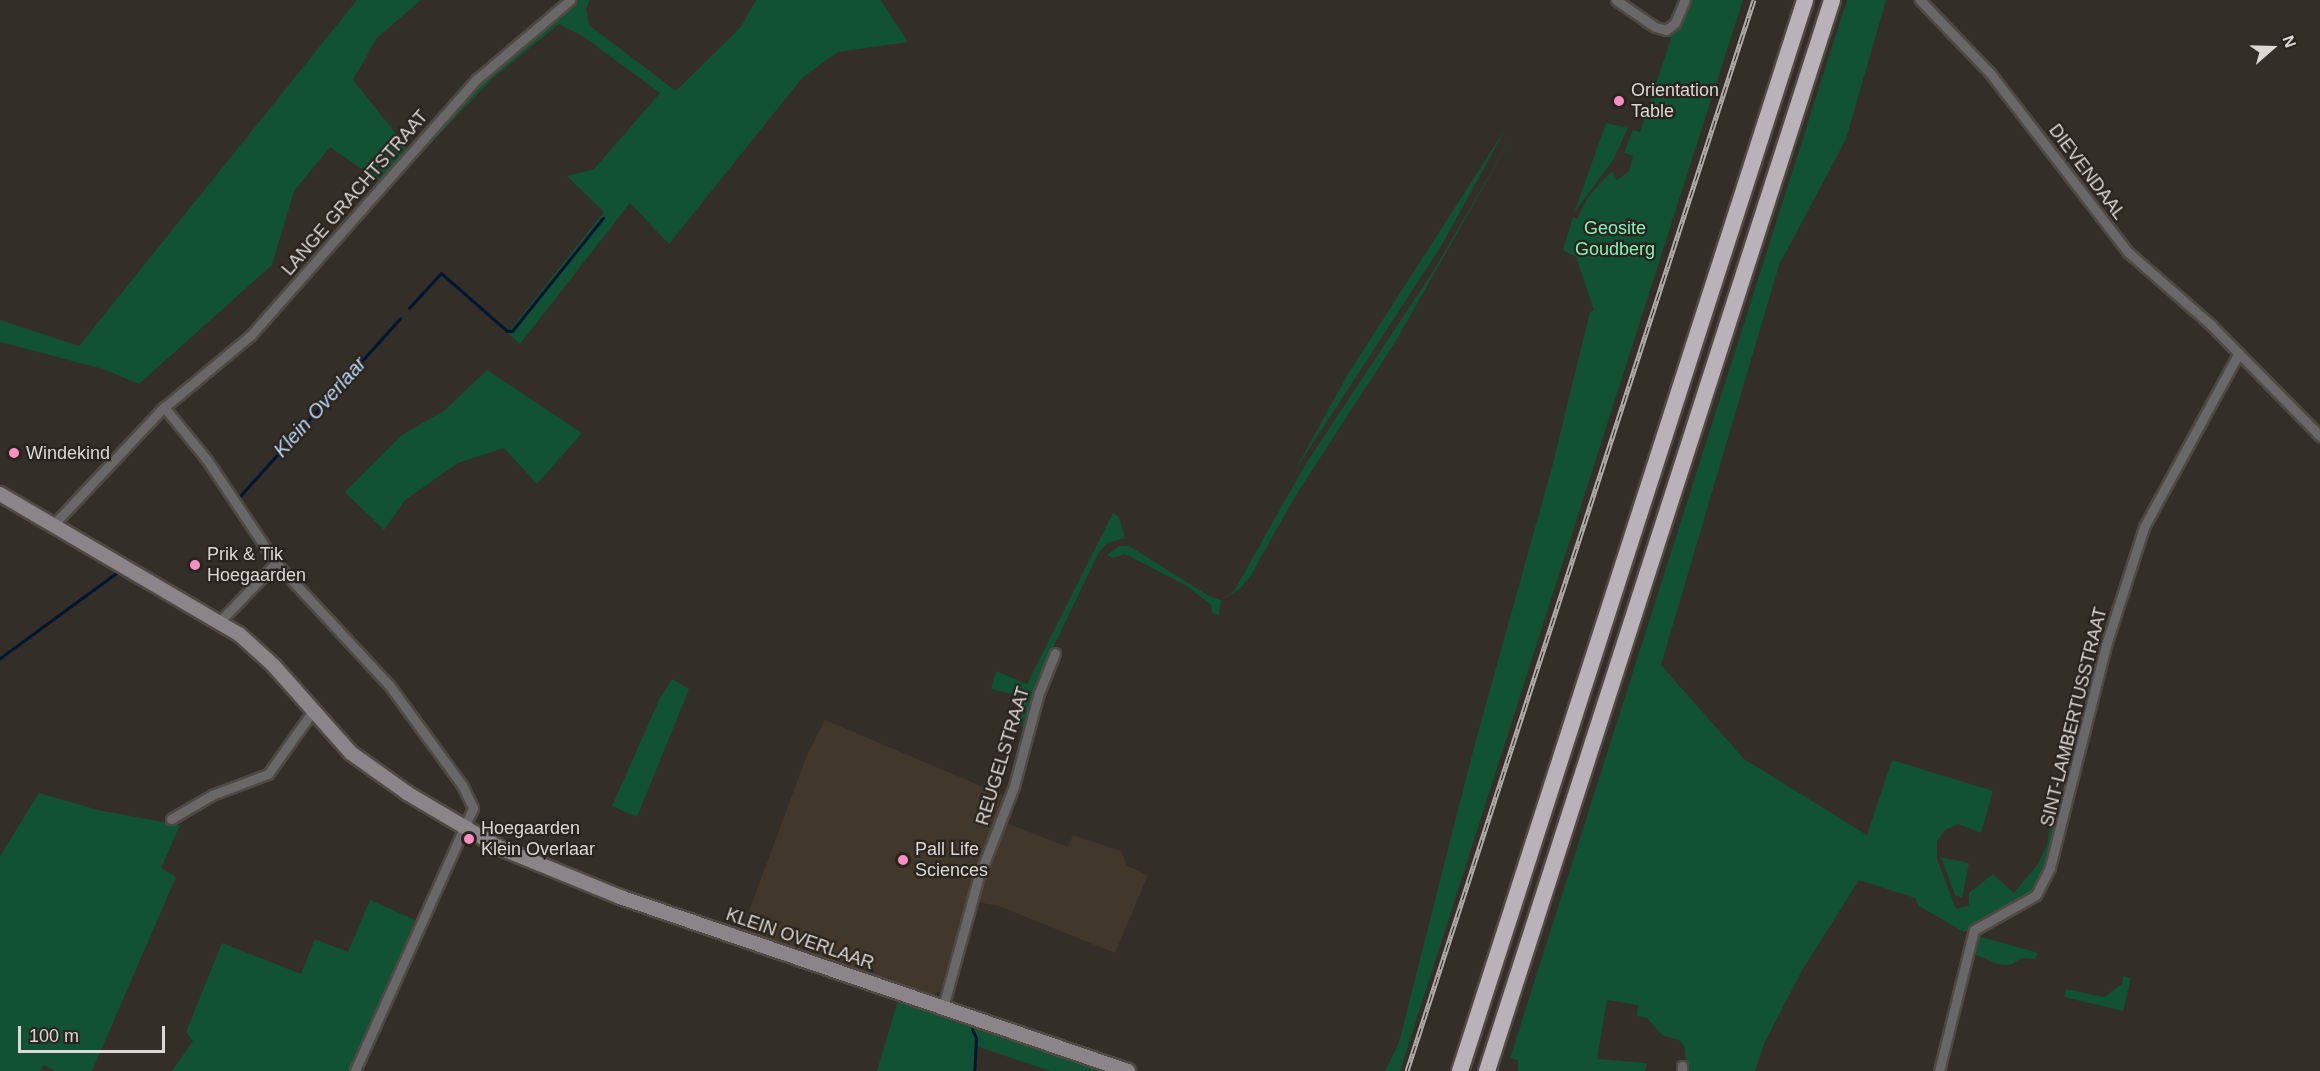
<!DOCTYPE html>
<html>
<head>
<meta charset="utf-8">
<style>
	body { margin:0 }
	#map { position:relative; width:2320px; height:1071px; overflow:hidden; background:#342e28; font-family:Helvetica,sans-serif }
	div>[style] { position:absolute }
	.built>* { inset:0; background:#41372b }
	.green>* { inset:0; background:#115134 }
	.stream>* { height:3px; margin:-1.5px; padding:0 1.5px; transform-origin:1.5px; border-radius:1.5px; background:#001630 }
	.roads { filter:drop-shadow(2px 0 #4f4944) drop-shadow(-2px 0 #4f4944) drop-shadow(0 2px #4f4944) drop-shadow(0 -2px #4f4944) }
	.minor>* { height:9px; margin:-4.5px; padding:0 4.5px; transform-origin:4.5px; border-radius:4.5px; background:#6a6769 }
	.secondary>* { height:14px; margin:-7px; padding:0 7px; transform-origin:7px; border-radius:7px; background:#8b858a }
	.motorway>* { height:16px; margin:-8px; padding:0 8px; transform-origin:8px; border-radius:8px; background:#bab2b9 }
	.rail>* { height:5px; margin-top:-2.5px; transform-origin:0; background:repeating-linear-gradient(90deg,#2a241e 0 9px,#b1aca8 0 18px); box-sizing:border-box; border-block:2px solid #b1aca8 }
	.dots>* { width:16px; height:16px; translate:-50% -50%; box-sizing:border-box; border:3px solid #2a241e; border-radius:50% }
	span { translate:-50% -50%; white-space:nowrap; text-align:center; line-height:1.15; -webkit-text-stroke:4.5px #2a241e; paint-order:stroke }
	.poi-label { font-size:18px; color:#dcd8d4 }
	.left { translate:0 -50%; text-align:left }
	.street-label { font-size:18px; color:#dcd8d4 }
	.park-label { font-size:18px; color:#84f3b9 }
	.water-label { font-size:20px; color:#b9d8f6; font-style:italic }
	.north { position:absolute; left:2242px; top:18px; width:60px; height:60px; -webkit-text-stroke:4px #2a241e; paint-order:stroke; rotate:70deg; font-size:16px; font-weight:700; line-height:24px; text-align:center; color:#dcd8d4 }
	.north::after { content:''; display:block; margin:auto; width:21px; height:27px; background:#dcd8d4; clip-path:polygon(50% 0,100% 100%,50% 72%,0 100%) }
	.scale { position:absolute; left:18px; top:1026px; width:147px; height:27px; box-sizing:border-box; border:3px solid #dcd8d4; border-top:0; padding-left:8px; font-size:18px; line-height:21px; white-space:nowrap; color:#dcd8d4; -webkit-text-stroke:4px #2a241e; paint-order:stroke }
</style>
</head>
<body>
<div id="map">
	<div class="built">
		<div style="clip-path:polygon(825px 720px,1007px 797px,975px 876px,940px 992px,932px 995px,742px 930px,807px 755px)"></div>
		<div style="clip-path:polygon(1004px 822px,1068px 847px,1073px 835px,1121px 851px,1127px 866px,1148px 875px,1115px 953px,999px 906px,976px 902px)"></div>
	</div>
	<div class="green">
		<div style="clip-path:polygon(357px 0,421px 0,377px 38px,353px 80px,410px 151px,382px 183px,330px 147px,294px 191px,272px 265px,139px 384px,103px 369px,0 342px,0 320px,79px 346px)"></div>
		<div style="clip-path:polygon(576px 0,590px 0,586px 8px,589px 25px,676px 91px,741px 27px,756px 0,881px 0,908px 42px,838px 52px,803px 77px,669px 244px,630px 203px,520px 344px,508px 333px,604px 212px,567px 176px,594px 169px,660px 93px,584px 37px,559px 24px,492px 79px,414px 161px,413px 157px,487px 75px)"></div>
		<div style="clip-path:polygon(1689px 0,1743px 0,1400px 1071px,1385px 1071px,1399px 1042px,1474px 747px,1552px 467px,1590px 312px,1594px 310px,1576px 257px,1563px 250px,1573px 217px,1577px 219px,1588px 197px,1612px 171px,1617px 180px,1629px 171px,1633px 156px,1624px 153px,1633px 130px,1640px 132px,1672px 35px)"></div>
		<div style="clip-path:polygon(1847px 0,1886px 0,1846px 139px,1779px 265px,1661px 665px,1744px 759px,1867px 835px,1892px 760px,1993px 791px,1981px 833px,1958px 824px,1945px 830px,1937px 841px,1937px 859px,1956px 909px,1969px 905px,1969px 893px,1993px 874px,2014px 893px,2038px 864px,2047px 845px,2051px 818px,2057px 820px,2060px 811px,2051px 859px,2032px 894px,1964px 932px,1919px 906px,1915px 898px,1859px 880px,1801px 972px,1764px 1044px,1755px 1071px,1686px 1071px,1685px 1048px,1679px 1040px,1662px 1035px,1647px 1018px,1637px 1016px,1638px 1005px,1607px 1000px,1597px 1059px,1647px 1063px,1645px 1071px,1518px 1071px,1518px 1060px,1510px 1058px)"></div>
		<div style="clip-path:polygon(1606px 123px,1628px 128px,1613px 160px,1574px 213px)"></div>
		<div style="clip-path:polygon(1518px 126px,1397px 339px,1296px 495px,1251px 575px,1240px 589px,1221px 600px,1219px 615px,1212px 613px,1211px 605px,1187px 586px,1125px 554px,1112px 558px,1107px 555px,1119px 546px,1129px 546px,1209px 596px,1221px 600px,1234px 591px,1305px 465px,1434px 270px)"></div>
		<div style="clip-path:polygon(1506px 128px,1440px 248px,1294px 472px,1348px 374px)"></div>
		<div style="clip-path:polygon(487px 370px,582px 433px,537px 484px,504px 448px,458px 463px,405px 500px,384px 530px,345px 492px,402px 435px,445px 410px)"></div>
		<div style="clip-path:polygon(1113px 513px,1119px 517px,1125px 538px,1107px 543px,1098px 554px,1036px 683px,1025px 727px,1019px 725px,1025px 697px,991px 689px,996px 671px,1027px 684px)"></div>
		<div style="clip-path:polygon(672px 679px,689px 689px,637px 817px,612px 806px,660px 698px)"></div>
		<div style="clip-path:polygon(39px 793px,98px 810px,180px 825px,161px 868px,176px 877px,92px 1071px,55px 1071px,44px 1065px,40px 1071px,0 1071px,0 856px)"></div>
		<div style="clip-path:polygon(1941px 857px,1969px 863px,1962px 898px,1955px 895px)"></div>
		<div style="clip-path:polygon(370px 900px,415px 920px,351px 1071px,172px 1071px,193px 1041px,186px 1032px,222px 943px,301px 974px,315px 939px,348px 952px)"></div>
		<div style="clip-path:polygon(1978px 936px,2038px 953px,2035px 959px,2022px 958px,2010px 965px,1998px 964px,1976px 955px)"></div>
		<div style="clip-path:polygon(2123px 976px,2131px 978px,2123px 1011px,2064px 997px,2066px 989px,2104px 997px,2122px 984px)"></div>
		<div style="clip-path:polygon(898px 1000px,1104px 1071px,1050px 1071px,976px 1046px,974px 1071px,877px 1071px)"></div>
	</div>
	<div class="stream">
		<div style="left:409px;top:308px;width:47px;rotate:-47.6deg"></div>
		<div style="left:441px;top:273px;width:88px;rotate:41.3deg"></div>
		<div style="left:507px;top:331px;width:5px"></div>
		<div style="left:512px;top:331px;width:145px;rotate:-51.2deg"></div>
		<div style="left:240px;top:496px;width:239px;rotate:-48deg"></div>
		<div style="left:0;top:658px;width:144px;rotate:-36.2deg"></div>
		<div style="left:972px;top:1029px;width:10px;rotate:66deg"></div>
		<div style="left:976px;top:1038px;width:33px;rotate:93deg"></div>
	</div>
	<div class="roads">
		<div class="minor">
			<div style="left:1616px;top:0;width:47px;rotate:34.7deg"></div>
			<div style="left:1655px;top:27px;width:11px;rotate:15deg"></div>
			<div style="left:1666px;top:30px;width:11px;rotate:-38deg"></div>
			<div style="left:1675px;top:23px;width:25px;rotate:-67deg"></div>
			<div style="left:1920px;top:0;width:101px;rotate:46.2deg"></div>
			<div style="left:1990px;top:73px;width:226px;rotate:52.4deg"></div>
			<div style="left:2128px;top:252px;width:111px;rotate:41.3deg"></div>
			<div style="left:2211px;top:325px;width:156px;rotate:45.5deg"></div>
			<div style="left:164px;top:407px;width:68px;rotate:50.9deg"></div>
			<div style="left:207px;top:460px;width:124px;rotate:56.2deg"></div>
			<div style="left:276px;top:563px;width:81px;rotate:134deg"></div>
			<div style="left:54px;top:524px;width:156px;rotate:-46.8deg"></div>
			<div style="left:161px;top:410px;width:117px;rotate:-39.8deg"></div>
			<div style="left:251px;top:335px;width:341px;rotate:-48.6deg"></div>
			<div style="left:477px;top:79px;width:122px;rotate:-40.3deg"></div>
			<div style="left:276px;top:563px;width:166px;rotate:47.2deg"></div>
			<div style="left:389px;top:685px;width:124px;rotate:53.9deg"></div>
			<div style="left:462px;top:785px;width:25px;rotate:64deg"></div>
			<div style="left:473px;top:808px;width:288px;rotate:114.2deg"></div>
			<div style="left:171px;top:819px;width:48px;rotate:-30.3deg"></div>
			<div style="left:212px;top:795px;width:60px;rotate:-20.6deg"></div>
			<div style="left:268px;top:774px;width:76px;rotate:-54.6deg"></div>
			<div style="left:943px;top:1007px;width:133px;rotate:-74.7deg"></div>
			<div style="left:978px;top:879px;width:100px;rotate:-68.8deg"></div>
			<div style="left:1014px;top:786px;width:96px;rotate:-75deg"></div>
			<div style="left:1039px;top:693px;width:43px;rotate:-68.2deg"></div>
			<div style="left:1682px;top:1066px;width:5px;rotate:90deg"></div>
			<div style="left:1939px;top:1071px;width:145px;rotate:-76.1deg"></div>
			<div style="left:1974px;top:930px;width:71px;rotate:-29.4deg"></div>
			<div style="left:2036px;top:895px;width:31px;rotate:-63deg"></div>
			<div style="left:2050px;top:867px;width:229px;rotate:-75.8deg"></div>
			<div style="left:2106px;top:645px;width:124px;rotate:-72.1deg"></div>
			<div style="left:2144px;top:527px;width:198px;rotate:-61.4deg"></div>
		</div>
		<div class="secondary">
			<div style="left:0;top:494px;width:277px;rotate:30.4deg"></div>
			<div style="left:239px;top:634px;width:47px;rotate:42.4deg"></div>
			<div style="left:274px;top:666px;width:116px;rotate:48.5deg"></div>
			<div style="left:351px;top:753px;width:69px;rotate:35.5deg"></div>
			<div style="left:407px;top:793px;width:108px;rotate:30.6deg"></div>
			<div style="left:500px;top:848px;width:130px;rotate:22.2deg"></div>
			<div style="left:620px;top:897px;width:537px;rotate:18.91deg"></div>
		</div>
		<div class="motorway">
			<div style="left:1460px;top:1071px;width:1125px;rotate:-72.14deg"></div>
			<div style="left:1487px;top:1071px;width:1125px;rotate:-72.14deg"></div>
		</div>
	</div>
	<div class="rail">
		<div style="left:1407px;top:1071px;width:1126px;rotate:-72.05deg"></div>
	</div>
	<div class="dots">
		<div style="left:1619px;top:101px;background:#fa8fc6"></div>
		<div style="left:14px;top:453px;background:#fa8fc6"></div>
		<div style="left:195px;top:565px;background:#fa8fc6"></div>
		<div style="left:469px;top:839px;background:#fa8fc6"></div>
		<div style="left:903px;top:860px;background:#fa8fc6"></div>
	</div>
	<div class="poi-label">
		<span class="left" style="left:1631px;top:101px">Orientation<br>Table</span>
		<span class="left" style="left:26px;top:453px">Windekind</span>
		<span class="left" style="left:207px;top:565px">Prik &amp; Tik<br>Hoegaarden</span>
		<span class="left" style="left:481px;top:839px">Hoegaarden<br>Klein Overlaar</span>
		<span class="left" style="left:915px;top:860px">Pall Life<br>Sciences</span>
	</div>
	<div class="street-label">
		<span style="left:2087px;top:172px;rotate:53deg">DIEVENDAAL</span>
		<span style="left:355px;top:193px;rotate:-49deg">LANGE GRACHTSTRAAT</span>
		<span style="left:2074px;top:717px;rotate:-76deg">SINT-LAMBERTUSSTRAAT</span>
		<span style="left:1003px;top:756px;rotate:-73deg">REUGELSTRAAT</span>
		<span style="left:800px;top:939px;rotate:19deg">KLEIN OVERLAAR</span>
	</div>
	<div class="park-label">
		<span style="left:1615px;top:239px">Geosite<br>Goudberg</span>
	</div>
	<div class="water-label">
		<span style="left:320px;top:407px;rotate:-48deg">Klein Overlaar</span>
	</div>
	<div class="north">N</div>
	<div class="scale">100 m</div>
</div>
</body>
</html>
